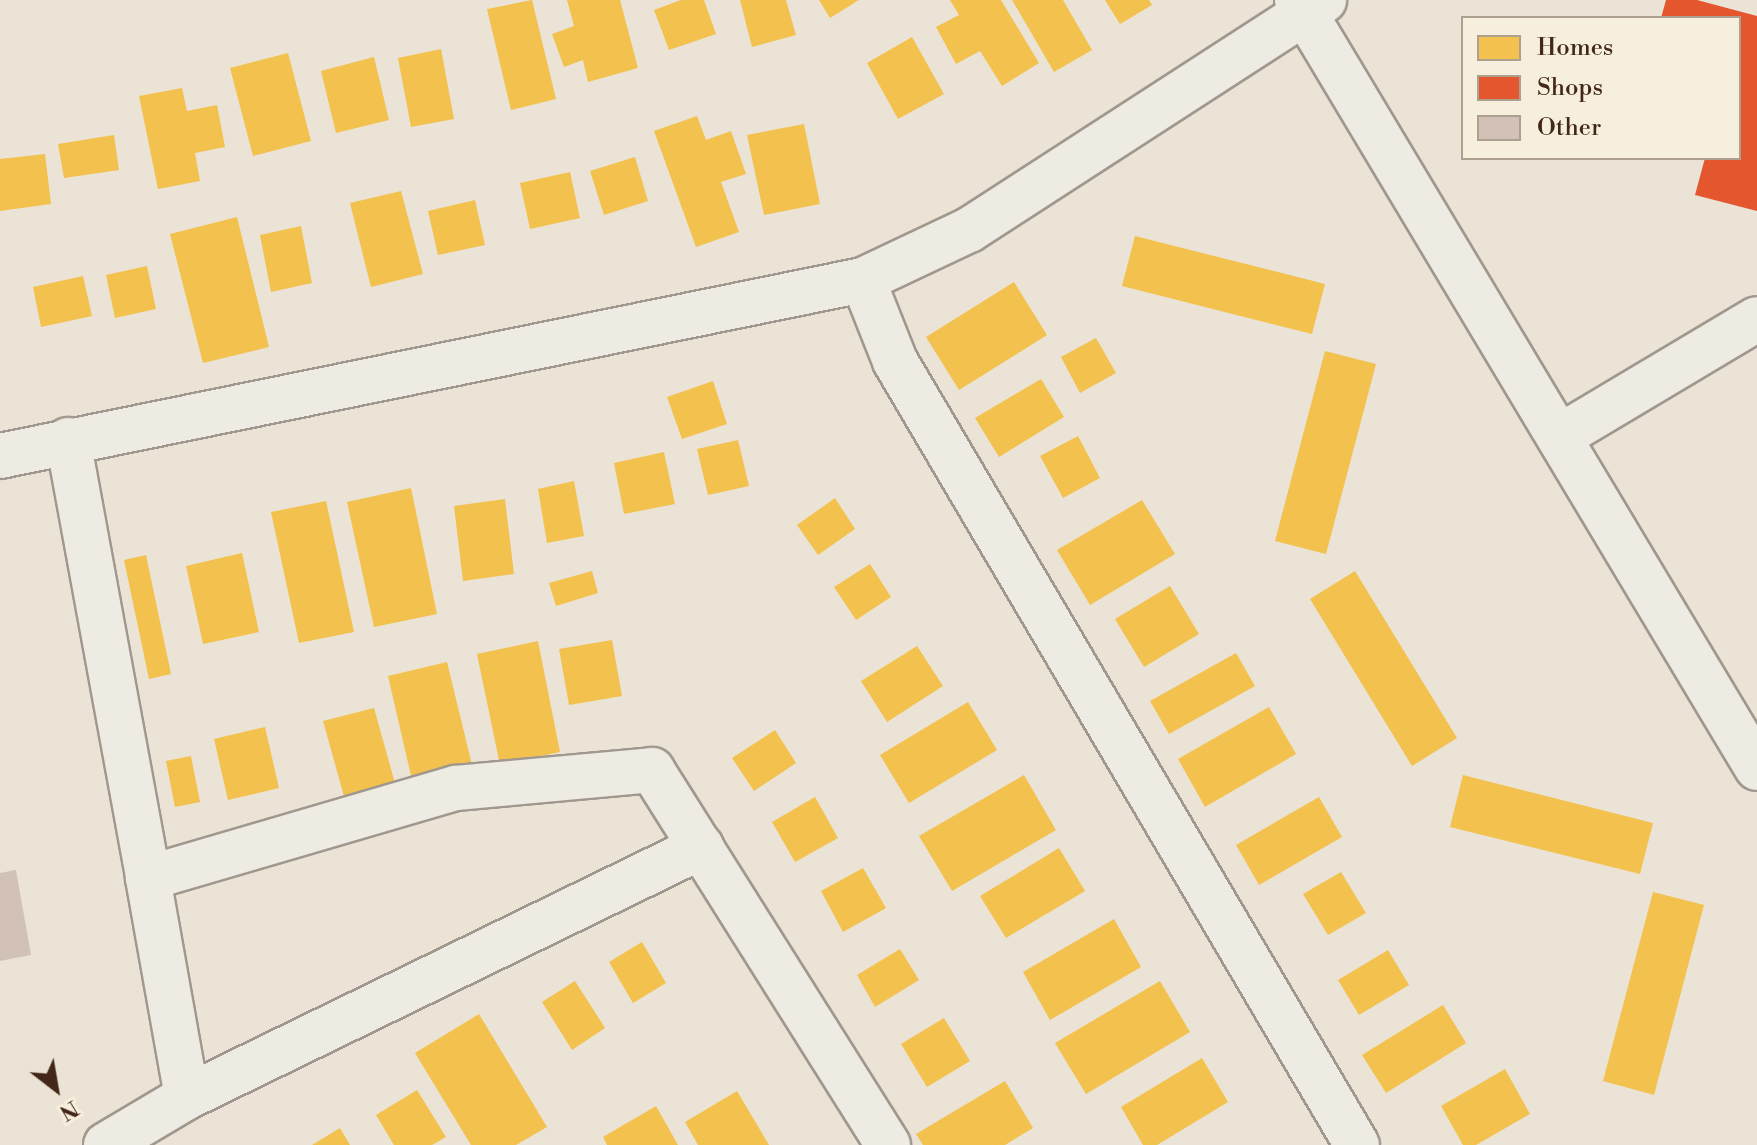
<!DOCTYPE html>
<html>
<head>
<meta charset="utf-8">
<style>
	body { margin:0 }
	#map { position:relative; width:1757px; height:1145px; overflow:hidden; background:#ebe3d5; font-family:"Libre Bodoni",serif }
	div>[style] { position:absolute }
	.homes>* { inset:0; background:#f2c14e }
	.shops>* { inset:0; background:#e4572e }
	.building>* { inset:0; background:#d2c1b6 }
	.roads { filter:drop-shadow(2px 0 #a0988e) drop-shadow(-2px 0 #a0988e) drop-shadow(0 2px #a0988e) drop-shadow(0 -2px #a0988e) }
	.minor>* { height:44px; margin:-22px; padding:0 22px; transform-origin:22px; border-radius:22px; background:#eeebe3 }
	span { translate:-50% -50%; white-space:nowrap; text-align:center; line-height:1.15; -webkit-text-stroke:8px #f7efde; paint-order:stroke }
	.legend { position:absolute; left:1461px; top:16px; width:280px; height:144px; box-sizing:border-box; background:#f7efde; border:2px solid #af9f8f; margin:0; padding:10px 14px; list-style:none; font-size:24px; color:#432819 }
	.legend li { display:flex; align-items:center; gap:16px; height:40px }
	.legend b { width:40px; border:2px solid #af9f8f }
	.north { position:absolute; left:16px; top:1049px; width:80px; height:80px; -webkit-text-stroke:6px #f7efde; paint-order:stroke; rotate:149deg; font-size:22px; font-weight:700; line-height:32px; text-align:center; color:#432819 }
	.north::after { content:''; display:block; margin:auto; width:28px; height:36px; background:#432819; clip-path:polygon(50% 0,100% 100%,50% 72%,0 100%) }
</style>
</head>
<body>
<div id="map">
	<div class="homes">
		<div style="clip-path:polygon(532px 0,556px 99px,511px 110px,487px 9px)"></div>
		<div style="clip-path:polygon(567px 0,620px 0,638px 68px,588px 82px,583px 60px,564px 67px,552px 34px,574px 26px)"></div>
		<div style="clip-path:polygon(681px 0,704px 0,716px 34px,669px 50px,654px 10px)"></div>
		<div style="clip-path:polygon(740px 0,786px 0,796px 35px,752px 47px)"></div>
		<div style="clip-path:polygon(819px 0,859px 0,830px 18px)"></div>
		<div style="clip-path:polygon(950px 0,1001px 0,1039px 63px,1002px 86px,980px 51px,956px 64px,936px 27px,959px 15px)"></div>
		<div style="clip-path:polygon(1012px 0,1063px 0,1092px 50px,1054px 72px)"></div>
		<div style="clip-path:polygon(1105px 0,1149px 0,1152px 5px,1120px 24px)"></div>
		<div style="clip-path:polygon(912px 37px,944px 94px,898px 119px,867px 63px)"></div>
		<div style="clip-path:polygon(441px 49px,454px 119px,411px 127px,398px 58px)"></div>
		<div style="clip-path:polygon(288px 53px,311px 141px,253px 156px,230px 68px)"></div>
		<div style="clip-path:polygon(374px 57px,389px 120px,336px 133px,321px 71px)"></div>
		<div style="clip-path:polygon(182px 88px,187px 111px,217px 105px,225px 147px,195px 153px,200px 181px,158px 189px,139px 96px)"></div>
		<div style="clip-path:polygon(697px 116px,706px 140px,731px 131px,746px 174px,721px 182px,739px 232px,696px 247px,654px 131px)"></div>
		<div style="clip-path:polygon(804px 124px,820px 204px,764px 215px,747px 135px)"></div>
		<div style="clip-path:polygon(114px 135px,119px 170px,64px 178px,58px 144px)"></div>
		<div style="clip-path:polygon(45px 154px,51px 204px,0 211px,0 159px)"></div>
		<div style="clip-path:polygon(635px 157px,648px 201px,604px 215px,590px 171px)"></div>
		<div style="clip-path:polygon(570px 172px,580px 218px,530px 229px,520px 183px)"></div>
		<div style="clip-path:polygon(401px 191px,423px 274px,371px 287px,350px 203px)"></div>
		<div style="clip-path:polygon(475px 200px,485px 245px,438px 255px,428px 211px)"></div>
		<div style="clip-path:polygon(237px 217px,269px 347px,203px 363px,170px 234px)"></div>
		<div style="clip-path:polygon(301px 226px,312px 283px,271px 292px,260px 235px)"></div>
		<div style="clip-path:polygon(1135px 236px,1325px 284px,1312px 334px,1122px 286px)"></div>
		<div style="clip-path:polygon(147px 266px,156px 309px,115px 318px,106px 275px)"></div>
		<div style="clip-path:polygon(83px 276px,92px 316px,41px 327px,33px 287px)"></div>
		<div style="clip-path:polygon(1014px 282px,1047px 335px,959px 390px,926px 337px)"></div>
		<div style="clip-path:polygon(1096px 338px,1116px 373px,1080px 393px,1061px 357px)"></div>
		<div style="clip-path:polygon(1325px 351px,1376px 364px,1326px 554px,1275px 541px)"></div>
		<div style="clip-path:polygon(1041px 379px,1064px 417px,999px 457px,975px 418px)"></div>
		<div style="clip-path:polygon(713px 381px,727px 424px,682px 439px,667px 397px)"></div>
		<div style="clip-path:polygon(1078px 436px,1100px 478px,1063px 498px,1040px 456px)"></div>
		<div style="clip-path:polygon(738px 440px,749px 486px,708px 495px,697px 449px)"></div>
		<div style="clip-path:polygon(664px 452px,675px 504px,624px 514px,614px 463px)"></div>
		<div style="clip-path:polygon(574px 481px,584px 536px,547px 543px,538px 489px)"></div>
		<div style="clip-path:polygon(411px 488px,437px 614px,374px 627px,347px 502px)"></div>
		<div style="clip-path:polygon(835px 498px,855px 529px,818px 555px,797px 525px)"></div>
		<div style="clip-path:polygon(505px 499px,514px 574px,463px 581px,454px 506px)"></div>
		<div style="clip-path:polygon(1142px 500px,1175px 554px,1090px 605px,1057px 550px)"></div>
		<div style="clip-path:polygon(326px 501px,354px 632px,299px 643px,271px 512px)"></div>
		<div style="clip-path:polygon(242px 553px,259px 632px,203px 644px,186px 566px)"></div>
		<div style="clip-path:polygon(146px 555px,171px 674px,149px 679px,124px 560px)"></div>
		<div style="clip-path:polygon(870px 564px,891px 597px,856px 620px,834px 587px)"></div>
		<div style="clip-path:polygon(592px 571px,598px 593px,556px 606px,549px 583px)"></div>
		<div style="clip-path:polygon(1355px 571px,1457px 738px,1412px 766px,1310px 599px)"></div>
		<div style="clip-path:polygon(1170px 586px,1199px 634px,1144px 667px,1115px 619px)"></div>
		<div style="clip-path:polygon(612px 640px,622px 696px,569px 705px,559px 649px)"></div>
		<div style="clip-path:polygon(538px 641px,560px 752px,500px 765px,477px 654px)"></div>
		<div style="clip-path:polygon(917px 646px,943px 686px,887px 722px,861px 681px)"></div>
		<div style="clip-path:polygon(1236px 653px,1255px 686px,1169px 734px,1150px 701px)"></div>
		<div style="clip-path:polygon(447px 662px,472px 765px,412px 780px,388px 676px)"></div>
		<div style="clip-path:polygon(968px 702px,997px 750px,909px 803px,880px 755px)"></div>
		<div style="clip-path:polygon(1269px 707px,1296px 754px,1205px 807px,1178px 759px)"></div>
		<div style="clip-path:polygon(374px 708px,396px 787px,345px 800px,323px 721px)"></div>
		<div style="clip-path:polygon(265px 727px,279px 788px,228px 800px,214px 739px)"></div>
		<div style="clip-path:polygon(775px 730px,796px 763px,754px 791px,732px 758px)"></div>
		<div style="clip-path:polygon(191px 756px,200px 802px,175px 807px,166px 761px)"></div>
		<div style="clip-path:polygon(1024px 775px,1056px 830px,952px 891px,919px 836px)"></div>
		<div style="clip-path:polygon(1463px 775px,1653px 823px,1640px 874px,1450px 827px)"></div>
		<div style="clip-path:polygon(815px 797px,838px 838px,795px 862px,772px 822px)"></div>
		<div style="clip-path:polygon(1319px 797px,1342px 837px,1259px 885px,1236px 845px)"></div>
		<div style="clip-path:polygon(1059px 848px,1085px 891px,1006px 938px,980px 896px)"></div>
		<div style="clip-path:polygon(863px 868px,886px 908px,843px 932px,821px 891px)"></div>
		<div style="clip-path:polygon(1341px 872px,1366px 913px,1328px 935px,1303px 894px)"></div>
		<div style="clip-path:polygon(1653px 892px,1704px 905px,1654px 1095px,1603px 1081px)"></div>
		<div style="clip-path:polygon(1114px 919px,1141px 967px,1050px 1020px,1023px 972px)"></div>
		<div style="clip-path:polygon(642px 942px,666px 983px,633px 1003px,609px 962px)"></div>
		<div style="clip-path:polygon(900px 949px,919px 980px,875px 1007px,857px 975px)"></div>
		<div style="clip-path:polygon(1388px 950px,1409px 985px,1359px 1015px,1338px 980px)"></div>
		<div style="clip-path:polygon(575px 981px,605px 1028px,572px 1050px,542px 1002px)"></div>
		<div style="clip-path:polygon(1160px 981px,1190px 1032px,1086px 1094px,1055px 1043px)"></div>
		<div style="clip-path:polygon(1443px 1005px,1466px 1043px,1386px 1093px,1362px 1055px)"></div>
		<div style="clip-path:polygon(479px 1014px,547px 1127px,516px 1145px,471px 1145px,415px 1053px)"></div>
		<div style="clip-path:polygon(944px 1018px,970px 1061px,927px 1087px,901px 1044px)"></div>
		<div style="clip-path:polygon(1202px 1058px,1228px 1102px,1157px 1145px,1143px 1145px,1121px 1107px)"></div>
		<div style="clip-path:polygon(1505px 1069px,1530px 1114px,1476px 1145px,1463px 1145px,1441px 1106px)"></div>
		<div style="clip-path:polygon(1005px 1081px,1033px 1128px,1005px 1145px,923px 1145px,916px 1134px)"></div>
		<div style="clip-path:polygon(417px 1090px,446px 1137px,432px 1145px,394px 1145px,376px 1115px)"></div>
		<div style="clip-path:polygon(737px 1091px,769px 1145px,698px 1145px,685px 1122px)"></div>
		<div style="clip-path:polygon(656px 1106px,678px 1145px,607px 1145px,603px 1137px)"></div>
		<div style="clip-path:polygon(340px 1128px,350px 1145px,312px 1145px)"></div>
	</div>
	<div class="shops">
		<div style="clip-path:polygon(1666px 0,1697px 0,1757px 16px,1757px 211px,1695px 195px,1705px 158px,1739px 158px,1739px 18px,1661px 18px)"></div>
	</div>
	<div class="building">
		<div style="clip-path:polygon(16px 870px,31px 955px,0 961px,0 873px)"></div>
	</div>
	<div class="roads">
		<div class="minor">
			<div style="left:1297px;top:0;width:895px;rotate:59.08deg"></div>
			<div style="left:863px;top:280px;width:87px;rotate:68.4deg"></div>
			<div style="left:895px;top:361px;width:910px;rotate:59.49deg"></div>
			<div style="left:1559px;top:437px;width:230px;rotate:-30.8deg"></div>
			<div style="left:68px;top:440px;width:445px;rotate:79.6deg"></div>
			<div style="left:0;top:456px;width:881px;rotate:-11.53deg"></div>
			<div style="left:863px;top:280px;width:117px;rotate:-25.3deg"></div>
			<div style="left:969px;top:230px;width:423px;rotate:-32.9deg"></div>
			<div style="left:187px;top:1097px;width:572px;rotate:-25.94deg"></div>
			<div style="left:106px;top:1145px;width:94px;rotate:-30.7deg"></div>
			<div style="left:187px;top:1097px;width:222px;rotate:-100.1deg"></div>
			<div style="left:148px;top:878px;width:321px;rotate:-16.3deg"></div>
			<div style="left:456px;top:788px;width:197px;rotate:-5.2deg"></div>
			<div style="left:652px;top:770px;width:443px;rotate:57.8deg"></div>
		</div>
	</div>
	<ul class="legend">
	<li><b style="height:22px;background:#f2c14e"></b>Homes</li>
	<li><b style="height:22px;background:#e4572e"></b>Shops</li>
	<li><b style="height:22px;background:#d2c1b6"></b>Other</li>
	</ul>
	<div class="north">N</div>
</div>
</body>
</html>
